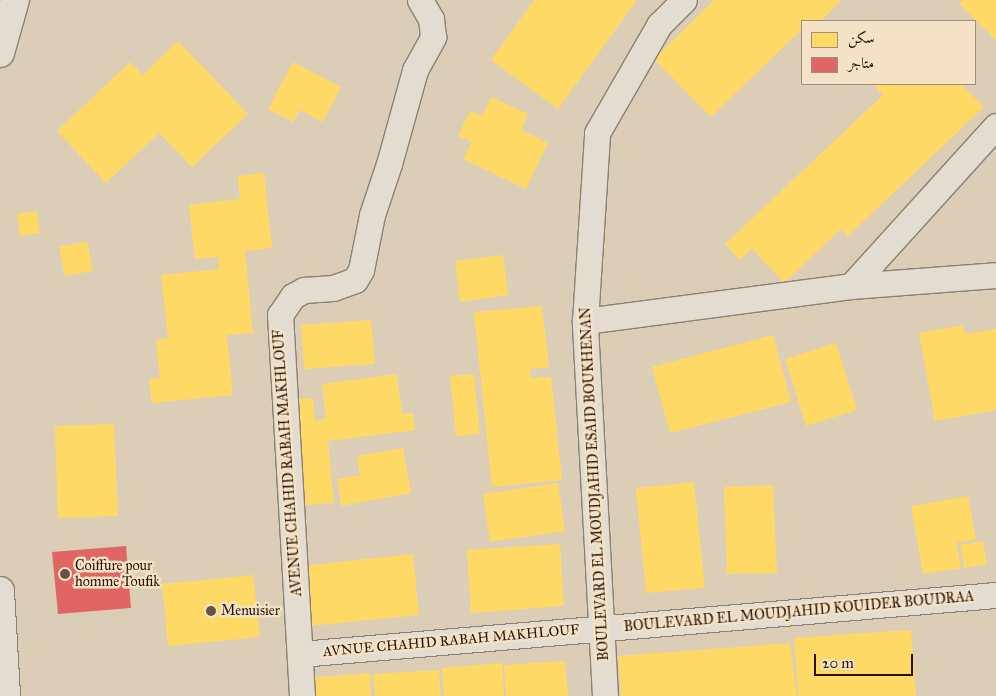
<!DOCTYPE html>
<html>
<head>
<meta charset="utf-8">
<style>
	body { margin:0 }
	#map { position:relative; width:996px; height:696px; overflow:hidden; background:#dcceb6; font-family:"IM FELL Great Primer",Amiri,serif }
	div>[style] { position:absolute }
	.homes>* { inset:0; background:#ffd966 }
	.shops>* { inset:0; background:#e06666 }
	.roads { filter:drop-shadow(1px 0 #8c8072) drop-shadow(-1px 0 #8c8072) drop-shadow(0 1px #8c8072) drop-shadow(0 -1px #8c8072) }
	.minor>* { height:25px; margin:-12.5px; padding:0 12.5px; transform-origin:12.5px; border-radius:12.5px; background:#e3dcd0 }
	.secondary>* { height:28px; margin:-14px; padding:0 14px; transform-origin:14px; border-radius:14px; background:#e3dcd0 }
	.dots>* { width:14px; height:14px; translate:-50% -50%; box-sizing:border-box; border:2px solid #f3e2c5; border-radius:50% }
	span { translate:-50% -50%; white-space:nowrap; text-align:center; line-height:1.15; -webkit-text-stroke:5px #f3e2c5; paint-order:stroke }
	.street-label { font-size:14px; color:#271004 }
	.poi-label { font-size:14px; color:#271004 }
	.left { translate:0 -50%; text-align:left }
	.legend { position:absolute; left:801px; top:20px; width:175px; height:65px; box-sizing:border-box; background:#f3e2c5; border:1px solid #a18e78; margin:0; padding:6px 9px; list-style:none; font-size:15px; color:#271004 }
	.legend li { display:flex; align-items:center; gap:10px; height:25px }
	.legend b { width:25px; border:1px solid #a18e78 }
	.scale { position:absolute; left:814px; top:654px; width:99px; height:22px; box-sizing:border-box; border:2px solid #271004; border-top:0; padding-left:6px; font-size:15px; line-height:18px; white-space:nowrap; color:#271004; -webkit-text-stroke:4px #f3e2c5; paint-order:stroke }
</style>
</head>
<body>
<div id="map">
	<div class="homes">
		<div style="clip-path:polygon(534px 0,637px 0,558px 109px,491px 60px)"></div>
		<div style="clip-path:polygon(714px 0,841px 0,821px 21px,802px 21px,802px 29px,711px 117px,654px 59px)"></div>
		<div style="clip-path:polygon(963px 0,996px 0,996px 40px,959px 4px)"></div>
		<div style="clip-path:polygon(178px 41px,248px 114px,192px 167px,159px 133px,106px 183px,57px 131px,130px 62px,143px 75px)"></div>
		<div style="clip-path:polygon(293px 62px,341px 87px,323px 122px,300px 110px,293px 122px,268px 109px)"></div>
		<div style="clip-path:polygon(876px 84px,961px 84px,984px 107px,848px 236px,841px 229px,784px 283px,752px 249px,740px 260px,725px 244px,883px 95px,874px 85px)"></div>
		<div style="clip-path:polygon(491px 97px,528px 114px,521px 130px,548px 143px,526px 189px,463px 159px,472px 142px,458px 136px,470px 111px,482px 116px)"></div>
		<div style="clip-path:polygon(264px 173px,272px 248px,245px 251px,253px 333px,227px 335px,233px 395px,152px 403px,149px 379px,160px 378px,156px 339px,168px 338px,161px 275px,219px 269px,218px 257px,195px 259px,189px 205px,240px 199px,238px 176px)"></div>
		<div style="clip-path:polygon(37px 211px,40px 233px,20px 236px,17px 214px)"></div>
		<div style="clip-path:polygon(87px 241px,93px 271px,65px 276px,59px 247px)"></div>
		<div style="clip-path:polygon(503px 255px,508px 295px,460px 302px,455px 261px)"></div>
		<div style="clip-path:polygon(542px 306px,549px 367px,530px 369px,531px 378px,551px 377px,562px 480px,492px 487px,474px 312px)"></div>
		<div style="clip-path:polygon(371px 320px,375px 364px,304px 369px,301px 325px)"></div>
		<div style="clip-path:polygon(963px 325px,965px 334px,996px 329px,996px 410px,935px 421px,919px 333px)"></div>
		<div style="clip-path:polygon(773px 335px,791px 402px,670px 433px,652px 367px)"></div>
		<div style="clip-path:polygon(836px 343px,857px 410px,806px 426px,785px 359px)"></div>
		<div style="clip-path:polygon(397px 374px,402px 414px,413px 413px,415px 430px,328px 441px,334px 503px,305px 505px,295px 399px,313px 398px,315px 420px,326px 418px,322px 384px)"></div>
		<div style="clip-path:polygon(474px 374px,480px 434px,456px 436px,450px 376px)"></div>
		<div style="clip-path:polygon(114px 424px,118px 516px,58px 518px,55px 426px)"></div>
		<div style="clip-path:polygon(403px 448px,411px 493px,341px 506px,337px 479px,360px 475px,357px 456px)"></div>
		<div style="clip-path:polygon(694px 482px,705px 588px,646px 593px,636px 488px)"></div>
		<div style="clip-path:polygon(558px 483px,565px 531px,490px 542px,483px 494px)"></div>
		<div style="clip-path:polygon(773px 485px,777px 573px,727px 574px,724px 487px)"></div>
		<div style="clip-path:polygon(968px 496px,976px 539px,956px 543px,961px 568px,923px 574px,911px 506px)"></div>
		<div style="clip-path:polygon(983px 541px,987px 564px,964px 568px,960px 545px)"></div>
		<div style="clip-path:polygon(560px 544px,564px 606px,471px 613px,467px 550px)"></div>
		<div style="clip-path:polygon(413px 554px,419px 615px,309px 626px,302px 566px)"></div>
		<div style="clip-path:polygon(253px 575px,260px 637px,168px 646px,162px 584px)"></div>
		<div style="clip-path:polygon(911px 630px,916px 696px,798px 696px,794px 638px)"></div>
		<div style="clip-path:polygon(790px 643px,797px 696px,621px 696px,618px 656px)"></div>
		<div style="clip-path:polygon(565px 661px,568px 696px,506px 696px,504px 665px)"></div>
		<div style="clip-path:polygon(502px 663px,504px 696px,444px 696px,442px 668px)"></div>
		<div style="clip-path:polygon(439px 670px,441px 696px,375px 696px,373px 674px)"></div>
		<div style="clip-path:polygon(370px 673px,371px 696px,306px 696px,304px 678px)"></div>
	</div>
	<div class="shops">
		<div style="clip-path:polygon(126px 546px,131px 608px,58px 614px,52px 552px)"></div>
	</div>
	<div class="roads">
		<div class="minor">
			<div style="left:851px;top:286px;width:216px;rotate:-47.8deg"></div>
			<div style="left:585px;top:321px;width:268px;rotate:-7.5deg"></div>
			<div style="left:851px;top:286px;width:145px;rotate:-4.3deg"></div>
			<div style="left:300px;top:654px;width:698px;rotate:-4.85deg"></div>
			<div style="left:302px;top:696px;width:382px;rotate:-93.3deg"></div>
			<div style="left:280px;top:315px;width:23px;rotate:-56deg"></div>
			<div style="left:293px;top:296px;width:13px;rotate:-29deg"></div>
			<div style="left:304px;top:290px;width:29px;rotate:-4deg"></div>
			<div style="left:333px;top:288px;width:23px;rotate:-20deg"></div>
			<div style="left:355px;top:280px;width:12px;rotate:-59deg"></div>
			<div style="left:361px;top:270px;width:56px;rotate:-78.7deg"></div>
			<div style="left:372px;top:215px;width:54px;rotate:-71.6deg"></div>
			<div style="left:389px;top:164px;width:98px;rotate:-74.5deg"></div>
			<div style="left:415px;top:70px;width:38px;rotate:-61deg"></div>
			<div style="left:433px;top:37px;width:18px;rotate:-96deg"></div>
			<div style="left:431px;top:19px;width:22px;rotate:-120deg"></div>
			<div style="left:605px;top:696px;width:376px;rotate:-93.1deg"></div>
			<div style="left:585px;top:321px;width:188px;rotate:-86.3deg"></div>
			<div style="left:597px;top:133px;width:125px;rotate:-60.1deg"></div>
			<div style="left:659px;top:25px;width:35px;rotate:-45deg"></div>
		</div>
		<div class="secondary">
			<div style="left:0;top:53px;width:55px;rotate:-74.2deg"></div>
			<div style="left:0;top:591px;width:105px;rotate:86.7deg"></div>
		</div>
	</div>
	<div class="dots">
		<div style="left:65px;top:574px;background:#665242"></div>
		<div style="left:211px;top:611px;background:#665242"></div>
	</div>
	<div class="street-label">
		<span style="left:288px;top:463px;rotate:-94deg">AVENUE CHAHID RABAH MAKHLOUF</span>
		<span style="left:595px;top:484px;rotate:-93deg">BOULEVARD EL MOUDJAHID ESAID BOUKHENAN</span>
		<span style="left:799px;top:612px;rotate:-5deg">BOULEVARD EL MOUDJAHID KOUIDER BOUDRAA</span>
		<span style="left:451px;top:641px;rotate:-5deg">AVNUE CHAHID RABAH MAKHLOUF</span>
	</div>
	<div class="poi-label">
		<span class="left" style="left:75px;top:574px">Coiffure pour<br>homme Toufik</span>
		<span class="left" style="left:221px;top:611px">Menuisier</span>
	</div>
	<ul class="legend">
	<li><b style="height:14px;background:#ffd966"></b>سكن</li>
	<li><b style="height:14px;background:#e06666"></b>متاجر</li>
	</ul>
	<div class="scale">20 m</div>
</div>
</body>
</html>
